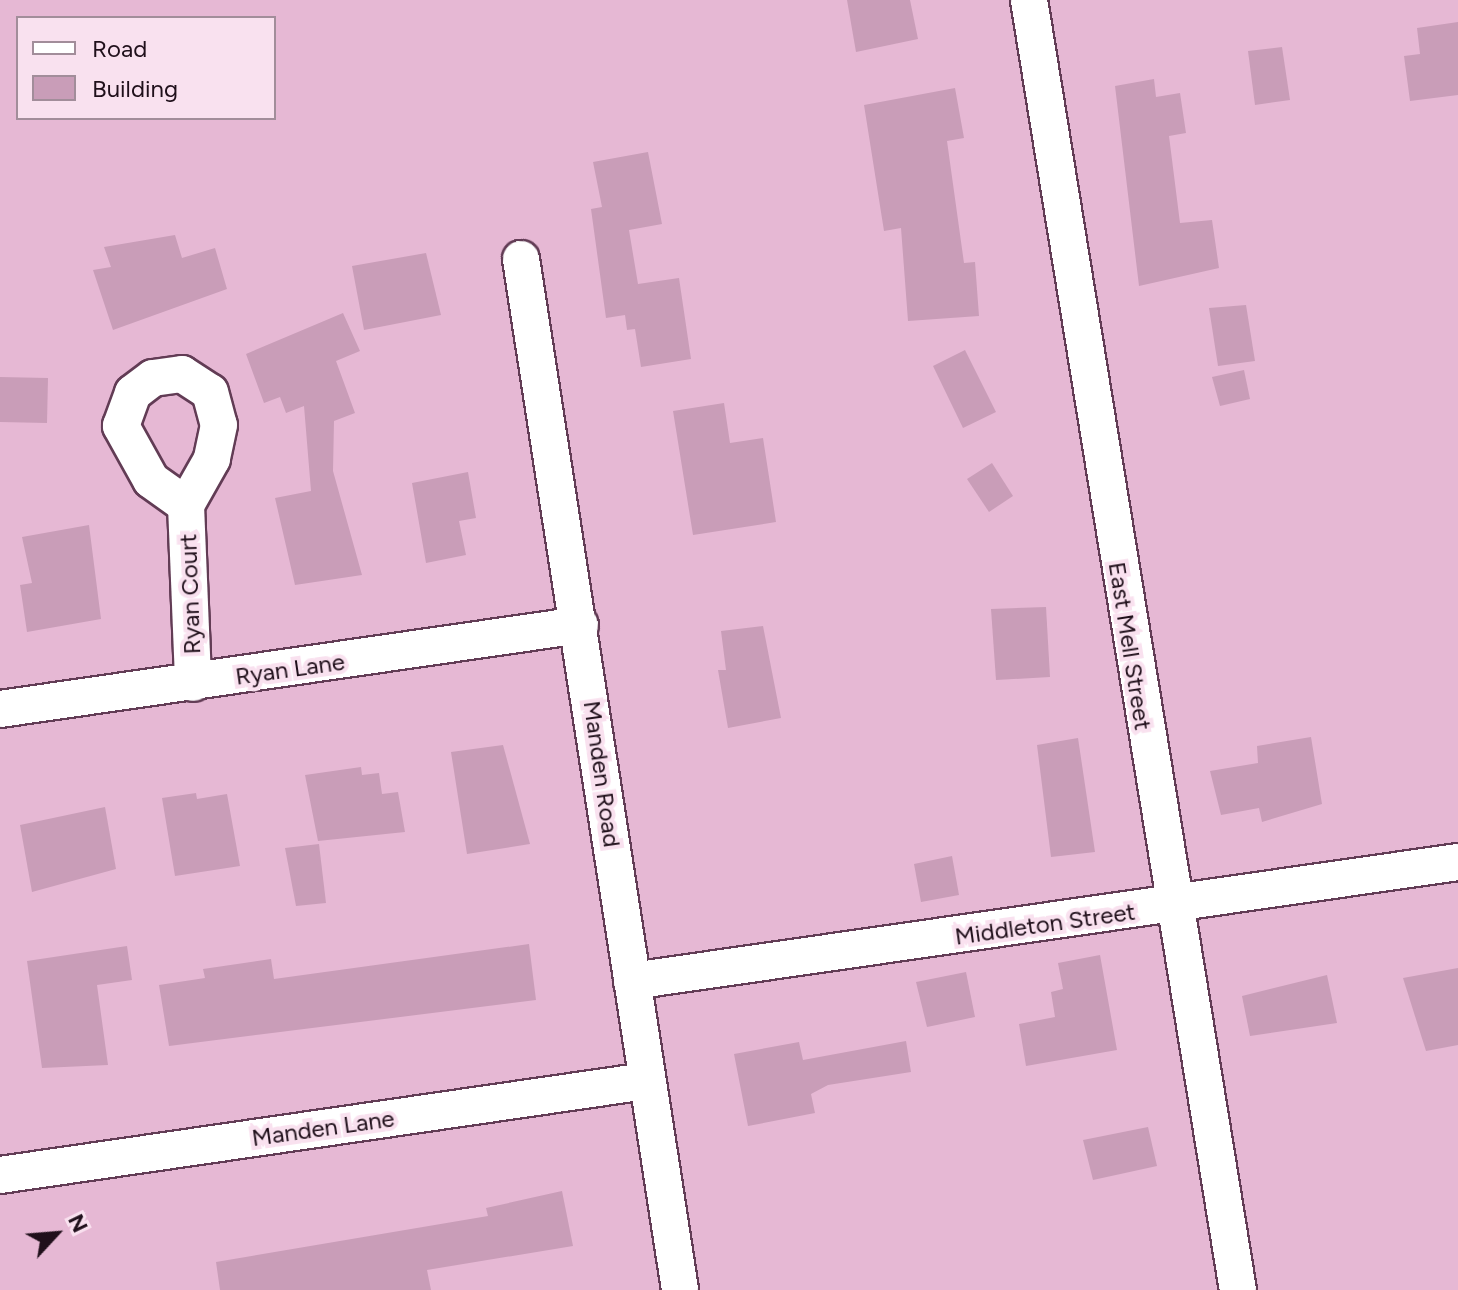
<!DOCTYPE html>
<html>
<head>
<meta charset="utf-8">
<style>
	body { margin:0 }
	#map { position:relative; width:1458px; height:1290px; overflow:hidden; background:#e6b8d4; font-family:Figtree,sans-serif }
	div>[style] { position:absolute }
	.building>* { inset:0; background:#c99db8 }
	.roads { filter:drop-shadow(2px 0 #623c55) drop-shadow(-2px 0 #623c55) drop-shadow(0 2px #623c55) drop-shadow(0 -2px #623c55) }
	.minor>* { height:36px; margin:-18px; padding:0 18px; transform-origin:18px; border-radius:18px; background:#fff }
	span { translate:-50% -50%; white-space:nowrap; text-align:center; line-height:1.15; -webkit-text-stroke:8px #f9e1ef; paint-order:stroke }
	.street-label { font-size:24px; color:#20101b }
	.legend { position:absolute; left:16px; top:16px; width:260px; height:104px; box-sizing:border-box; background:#f9e1ef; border:2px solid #a28d9a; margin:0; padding:10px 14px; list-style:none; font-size:24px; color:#20101b }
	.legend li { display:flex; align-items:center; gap:16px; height:40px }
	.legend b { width:40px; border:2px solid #a28d9a }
	.north { position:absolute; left:16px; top:1194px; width:80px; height:80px; -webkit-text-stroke:6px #f9e1ef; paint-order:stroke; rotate:64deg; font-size:22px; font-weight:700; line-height:32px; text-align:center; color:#20101b }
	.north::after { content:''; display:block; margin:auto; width:28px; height:36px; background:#20101b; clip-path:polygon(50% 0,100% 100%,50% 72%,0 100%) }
</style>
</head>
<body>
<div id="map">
	<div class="building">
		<div style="clip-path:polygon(847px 0,910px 0,918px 39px,856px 52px)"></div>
		<div style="clip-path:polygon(1458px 22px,1458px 95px,1410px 101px,1404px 56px,1420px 54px,1417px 28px)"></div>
		<div style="clip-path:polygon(1282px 47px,1290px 100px,1255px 105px,1248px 51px)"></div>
		<div style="clip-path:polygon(1154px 79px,1156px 97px,1180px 93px,1186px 133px,1169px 136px,1180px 223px,1212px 220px,1219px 268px,1139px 286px,1115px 86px)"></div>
		<div style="clip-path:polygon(955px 88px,964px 138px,947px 141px,964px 263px,975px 262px,979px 316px,908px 321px,901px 228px,884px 231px,864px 105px)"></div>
		<div style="clip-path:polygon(648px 152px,662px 224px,629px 230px,638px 284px,679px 278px,691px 359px,641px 367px,635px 329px,627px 330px,625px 315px,606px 318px,591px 209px,602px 207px,593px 162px)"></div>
		<div style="clip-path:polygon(175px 235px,182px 258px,215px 248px,227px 289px,113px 330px,93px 270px,111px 267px,104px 247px)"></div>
		<div style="clip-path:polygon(426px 253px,441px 315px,364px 330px,352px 266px)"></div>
		<div style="clip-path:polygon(1246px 305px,1255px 361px,1218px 366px,1209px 308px)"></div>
		<div style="clip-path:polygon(343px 313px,360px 351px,336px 361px,355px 413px,334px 421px,333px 471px,362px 575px,295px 585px,275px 498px,311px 491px,304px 406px,286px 413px,280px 397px,264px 403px,246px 354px)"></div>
		<div style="clip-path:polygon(965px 350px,996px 412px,963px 428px,933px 366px)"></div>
		<div style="clip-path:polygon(1244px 370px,1250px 399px,1220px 406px,1212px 377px)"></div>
		<div style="clip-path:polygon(0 377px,48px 378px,47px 423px,0 422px)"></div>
		<div style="clip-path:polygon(724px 403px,730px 443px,763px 438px,776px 522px,693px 535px,673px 411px)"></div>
		<div style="clip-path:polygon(992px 463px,1013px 496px,989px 512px,967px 479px)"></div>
		<div style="clip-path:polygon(468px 472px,476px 518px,459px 521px,466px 555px,426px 563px,412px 483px)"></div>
		<div style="clip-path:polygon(89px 525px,101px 619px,27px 632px,20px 585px,32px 583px,22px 537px)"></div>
		<div style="clip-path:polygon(1046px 607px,1050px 677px,996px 680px,991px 609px)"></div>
		<div style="clip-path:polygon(763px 626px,781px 718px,728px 728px,718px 670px,726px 670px,721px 631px)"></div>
		<div style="clip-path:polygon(1311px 737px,1322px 804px,1262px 822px,1259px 808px,1221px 815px,1210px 771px,1258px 763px,1257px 746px)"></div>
		<div style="clip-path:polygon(1078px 738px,1095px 852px,1051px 857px,1037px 745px)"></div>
		<div style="clip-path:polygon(503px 745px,530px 844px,467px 854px,451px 752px)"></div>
		<div style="clip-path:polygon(361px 767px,362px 775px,379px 773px,382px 794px,398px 792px,405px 832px,318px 841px,305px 775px)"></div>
		<div style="clip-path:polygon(196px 793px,197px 799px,227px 794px,240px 866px,175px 876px,162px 798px)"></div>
		<div style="clip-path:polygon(105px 807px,116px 869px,32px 892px,20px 825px)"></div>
		<div style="clip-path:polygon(319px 844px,326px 903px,296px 906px,285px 848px)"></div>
		<div style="clip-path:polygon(952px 856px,959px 895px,921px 902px,914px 864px)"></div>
		<div style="clip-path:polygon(529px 944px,536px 1000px,169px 1046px,159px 985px,205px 978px,203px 969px,271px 959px,274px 979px)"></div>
		<div style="clip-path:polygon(127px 946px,132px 980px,97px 985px,108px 1065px,42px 1068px,27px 961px)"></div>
		<div style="clip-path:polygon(1100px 955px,1117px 1050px,1026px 1066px,1019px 1024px,1055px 1017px,1051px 992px,1063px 989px,1058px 963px)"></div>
		<div style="clip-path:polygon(1458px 968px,1458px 1045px,1426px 1051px,1403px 978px)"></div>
		<div style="clip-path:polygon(966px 972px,975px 1017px,927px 1027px,916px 982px)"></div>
		<div style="clip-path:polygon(1327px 975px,1337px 1023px,1250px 1036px,1242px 996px)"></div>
		<div style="clip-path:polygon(906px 1041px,911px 1072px,828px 1085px,811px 1094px,815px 1113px,748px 1126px,734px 1054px,799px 1042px,803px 1060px)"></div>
		<div style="clip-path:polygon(1148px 1127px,1157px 1166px,1093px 1180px,1083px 1140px)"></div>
		<div style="clip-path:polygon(562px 1191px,573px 1246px,427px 1270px,431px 1290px,220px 1290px,216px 1262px,488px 1216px,486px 1208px)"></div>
	</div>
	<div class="roads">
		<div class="minor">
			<div style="left:1029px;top:0;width:1307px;rotate:80.8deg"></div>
			<div style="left:521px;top:259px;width:1043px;rotate:81.23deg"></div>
			<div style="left:186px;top:505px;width:43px;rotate:-144.5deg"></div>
			<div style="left:151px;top:480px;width:62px;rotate:-119.1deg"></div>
			<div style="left:121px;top:426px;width:35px;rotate:-70deg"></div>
			<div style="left:133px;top:393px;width:25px;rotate:-37deg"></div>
			<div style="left:153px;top:378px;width:29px;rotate:-8deg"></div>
			<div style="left:182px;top:374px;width:33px;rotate:33deg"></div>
			<div style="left:210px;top:392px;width:34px;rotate:75deg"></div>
			<div style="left:219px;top:425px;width:35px;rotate:102deg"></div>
			<div style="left:212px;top:459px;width:53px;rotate:119.5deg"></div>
			<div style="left:186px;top:505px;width:178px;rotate:87.7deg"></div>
			<div style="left:0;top:709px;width:586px;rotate:-8.24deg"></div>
			<div style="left:632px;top:981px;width:835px;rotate:-8.2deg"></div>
			<div style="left:0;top:1175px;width:653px;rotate:-8.28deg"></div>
		</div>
	</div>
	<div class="street-label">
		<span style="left:190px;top:594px;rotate:-92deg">Ryan Court</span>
		<span style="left:1130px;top:646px;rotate:81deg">East Mell Street</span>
		<span style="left:290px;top:669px;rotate:-8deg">Ryan Lane</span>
		<span style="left:602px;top:774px;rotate:82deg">Manden Road</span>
		<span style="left:1045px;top:924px;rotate:-8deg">Middleton Street</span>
		<span style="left:323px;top:1128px;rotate:-8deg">Manden Lane</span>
	</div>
	<ul class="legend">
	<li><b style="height:10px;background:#fff"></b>Road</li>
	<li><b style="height:22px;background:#c99db8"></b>Building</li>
	</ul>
	<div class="north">N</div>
</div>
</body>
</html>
